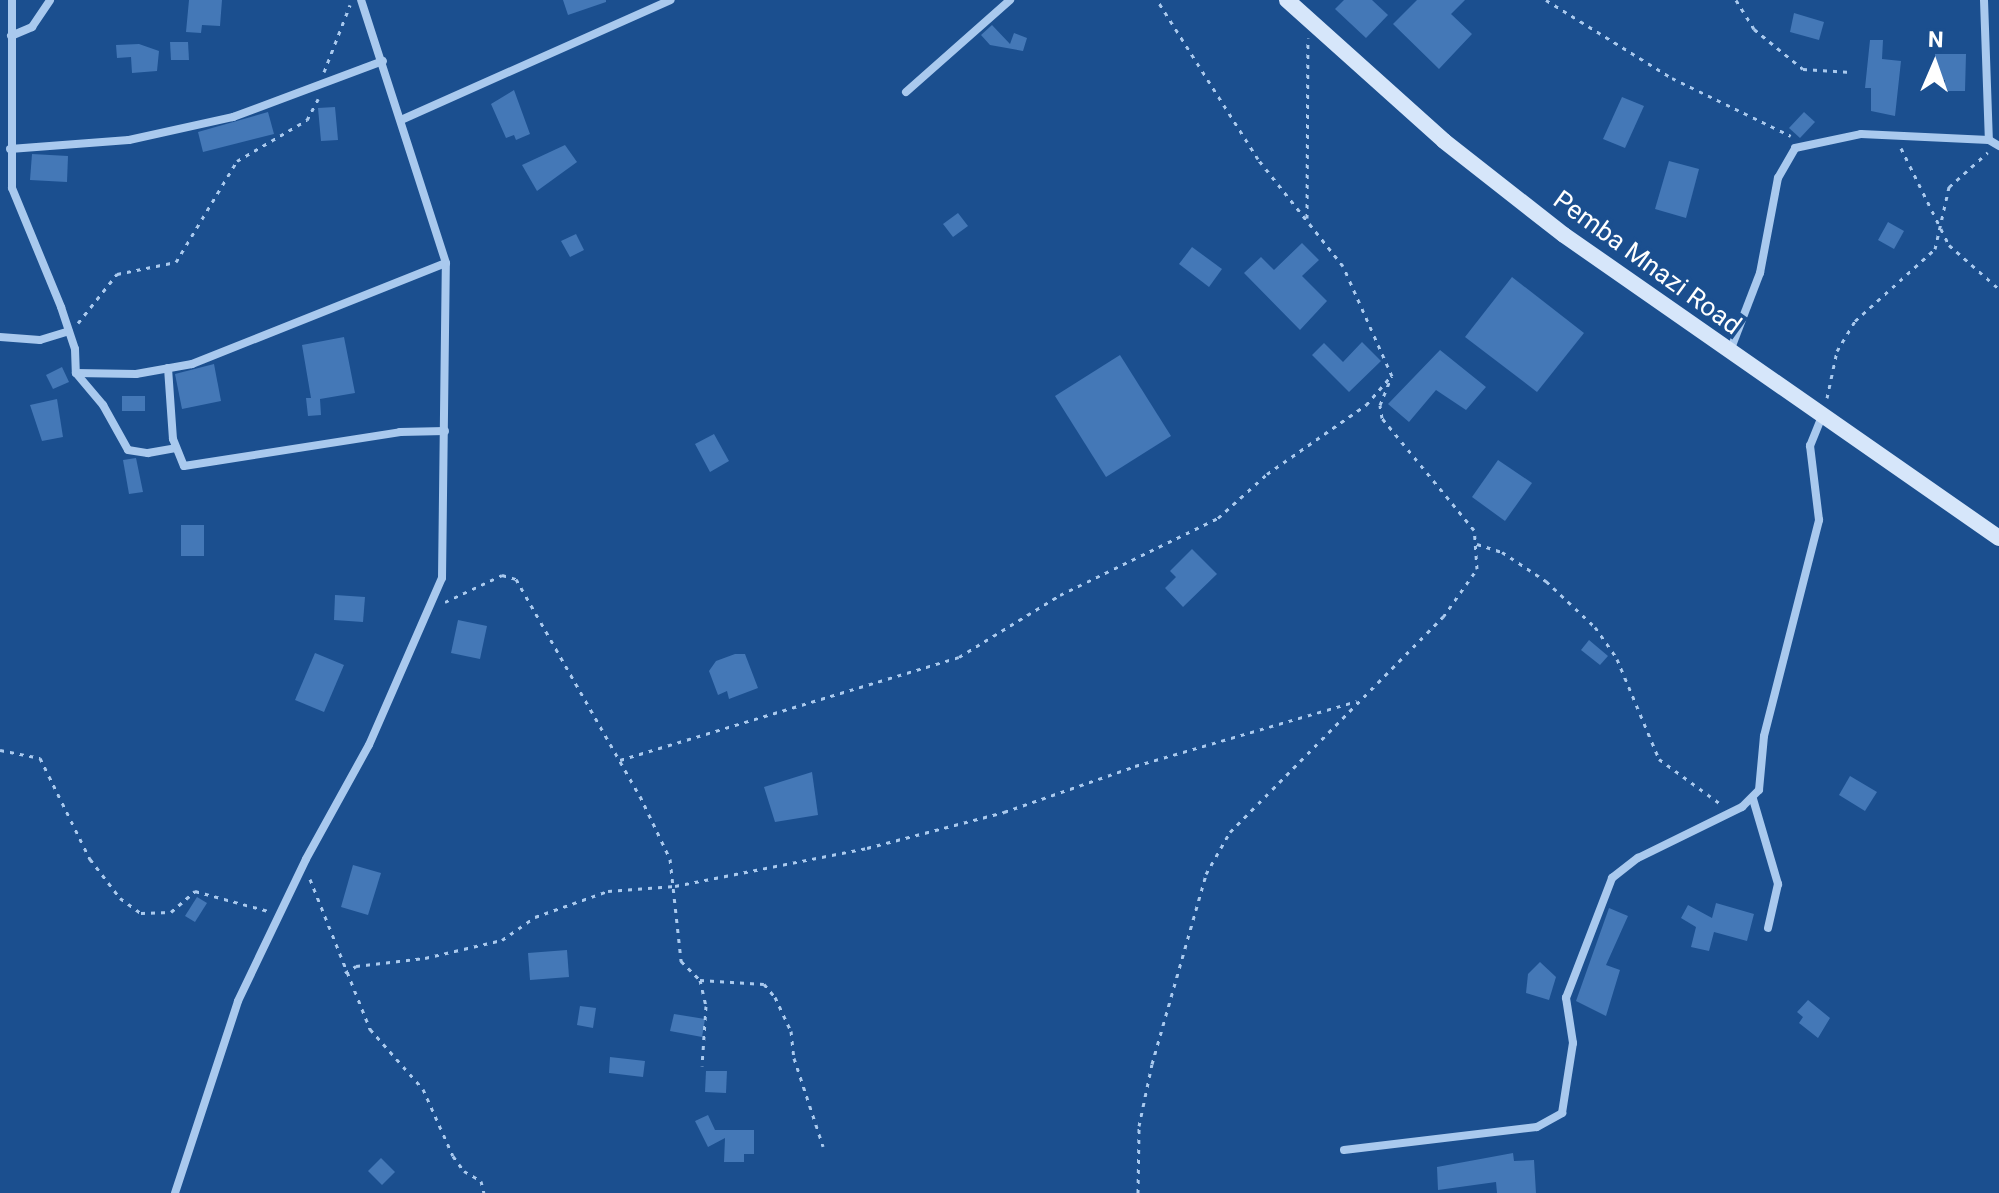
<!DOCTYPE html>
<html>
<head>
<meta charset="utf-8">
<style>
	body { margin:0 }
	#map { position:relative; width:1999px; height:1193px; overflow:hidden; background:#1b4f8f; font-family:Roboto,sans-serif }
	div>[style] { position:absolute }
	.building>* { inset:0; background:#4478b7 }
	.path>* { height:3px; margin-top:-1.5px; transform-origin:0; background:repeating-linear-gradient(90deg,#a9c9ee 0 4px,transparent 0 10px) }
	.minor>* { height:8px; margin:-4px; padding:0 4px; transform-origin:4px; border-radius:4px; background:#a9c9ee }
	.secondary>* { height:16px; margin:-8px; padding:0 8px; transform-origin:8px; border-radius:8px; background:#d6e6fa }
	span { translate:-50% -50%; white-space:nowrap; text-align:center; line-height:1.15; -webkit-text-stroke:7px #1b4f8f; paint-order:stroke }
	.street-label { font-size:26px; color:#fff }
	.north { position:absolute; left:1895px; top:24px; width:80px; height:80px; -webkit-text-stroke:6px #1b4f8f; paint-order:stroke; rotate:2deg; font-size:22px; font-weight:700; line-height:32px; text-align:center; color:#fff }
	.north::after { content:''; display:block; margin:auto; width:28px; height:36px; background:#fff; clip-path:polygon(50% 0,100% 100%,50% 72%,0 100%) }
</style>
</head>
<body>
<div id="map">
	<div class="building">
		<div style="clip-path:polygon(189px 0,222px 0,220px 26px,202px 25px,201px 33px,186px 32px)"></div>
		<div style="clip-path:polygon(563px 0,606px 0,606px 2px,568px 15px)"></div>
		<div style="clip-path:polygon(1344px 0,1372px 0,1388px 15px,1366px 38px,1335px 9px)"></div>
		<div style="clip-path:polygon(1417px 0,1465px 0,1451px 14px,1472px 34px,1439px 69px,1393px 24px)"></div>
		<div style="clip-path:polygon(1794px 13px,1824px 22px,1819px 40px,1790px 32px)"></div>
		<div style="clip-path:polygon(992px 25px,1010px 44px,1014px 33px,1027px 38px,1023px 51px,990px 45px,981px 35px)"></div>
		<div style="clip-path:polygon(1870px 40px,1883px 40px,1882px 59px,1901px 61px,1895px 116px,1871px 111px,1871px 88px,1865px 88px)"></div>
		<div style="clip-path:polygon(170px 42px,188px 42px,189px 60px,171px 60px)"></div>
		<div style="clip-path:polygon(139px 44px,159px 51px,157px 71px,132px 73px,131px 57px,117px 58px,116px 45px)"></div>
		<div style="clip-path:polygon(1935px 54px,1966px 54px,1965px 91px,1945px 91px,1945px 80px,1935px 80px)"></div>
		<div style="clip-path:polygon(514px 90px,530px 134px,516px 140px,514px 135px,506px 138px,491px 104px)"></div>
		<div style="clip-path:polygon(1622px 97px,1644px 106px,1625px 148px,1603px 139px)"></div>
		<div style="clip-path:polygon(335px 107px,338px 140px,321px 141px,318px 108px)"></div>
		<div style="clip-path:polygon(268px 112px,274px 134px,203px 152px,198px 132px)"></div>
		<div style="clip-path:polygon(1804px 112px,1815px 122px,1800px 138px,1789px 128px)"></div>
		<div style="clip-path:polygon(565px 145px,577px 162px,537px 191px,522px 165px)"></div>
		<div style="clip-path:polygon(32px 154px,68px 156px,67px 182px,30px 180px)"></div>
		<div style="clip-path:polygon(1669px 161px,1699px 169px,1686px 218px,1655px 209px)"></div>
		<div style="clip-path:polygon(958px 213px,968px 226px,953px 237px,943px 224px)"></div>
		<div style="clip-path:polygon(1888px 222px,1904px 231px,1894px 249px,1878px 240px)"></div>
		<div style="clip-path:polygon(576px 234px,584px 250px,570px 257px,561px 241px)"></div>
		<div style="clip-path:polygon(1302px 243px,1319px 260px,1302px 276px,1327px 301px,1300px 330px,1244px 273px,1261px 257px,1274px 270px)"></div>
		<div style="clip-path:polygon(1192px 247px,1222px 269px,1209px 287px,1179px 264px)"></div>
		<div style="clip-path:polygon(1512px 277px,1584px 333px,1537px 392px,1465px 337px)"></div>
		<div style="clip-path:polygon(344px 337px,355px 393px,320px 399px,321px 415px,308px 416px,306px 398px,311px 398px,302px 345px)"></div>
		<div style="clip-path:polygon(1362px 342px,1381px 361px,1349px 392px,1312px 355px,1324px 343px,1343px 362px)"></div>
		<div style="clip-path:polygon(1440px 350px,1486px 387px,1466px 410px,1436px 390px,1409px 422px,1388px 404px)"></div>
		<div style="clip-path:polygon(1120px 355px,1171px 436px,1106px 477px,1055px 396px)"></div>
		<div style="clip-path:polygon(214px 364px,221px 401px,182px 409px,175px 374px)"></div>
		<div style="clip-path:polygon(62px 367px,69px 382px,53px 389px,46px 375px)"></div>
		<div style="clip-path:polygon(122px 396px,145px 396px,145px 411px,122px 411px)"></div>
		<div style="clip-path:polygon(57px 399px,63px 437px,42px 441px,30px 405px)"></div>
		<div style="clip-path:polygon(714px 434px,729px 461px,710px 472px,695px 444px)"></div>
		<div style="clip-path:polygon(136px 458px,143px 492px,129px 494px,123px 460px)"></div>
		<div style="clip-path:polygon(1498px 460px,1532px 483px,1505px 521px,1472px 497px)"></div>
		<div style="clip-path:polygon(181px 525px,204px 525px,204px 556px,181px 556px)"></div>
		<div style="clip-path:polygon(1192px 549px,1217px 574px,1183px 607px,1165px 588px,1176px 577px,1170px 571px)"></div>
		<div style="clip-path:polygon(335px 595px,365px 597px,363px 622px,334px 620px)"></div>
		<div style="clip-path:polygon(458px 620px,487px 626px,480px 659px,451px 653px)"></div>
		<div style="clip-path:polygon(1589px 640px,1608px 656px,1600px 665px,1581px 650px)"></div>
		<div style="clip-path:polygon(315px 653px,344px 665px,324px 712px,295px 700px)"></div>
		<div style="clip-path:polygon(735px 654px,745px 654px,758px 688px,729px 699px,727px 691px,718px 695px,709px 671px,716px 661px)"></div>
		<div style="clip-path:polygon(812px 772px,818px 815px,775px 822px,764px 787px)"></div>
		<div style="clip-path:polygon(1850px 776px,1877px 792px,1865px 811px,1839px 795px)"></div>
		<div style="clip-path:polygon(353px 865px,381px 873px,368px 915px,341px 907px)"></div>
		<div style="clip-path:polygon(197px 897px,207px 903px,195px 922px,185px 916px)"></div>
		<div style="clip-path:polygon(1716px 903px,1754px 914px,1747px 941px,1714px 932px,1709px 951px,1691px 947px,1696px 927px,1681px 918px,1688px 905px,1712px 918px)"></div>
		<div style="clip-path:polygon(1609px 908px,1628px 916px,1606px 965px,1620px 970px,1606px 1016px,1576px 1001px)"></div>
		<div style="clip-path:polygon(567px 950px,569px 977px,530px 980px,528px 953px)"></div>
		<div style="clip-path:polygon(1540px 962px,1556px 977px,1549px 1000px,1526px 993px,1528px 974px)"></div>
		<div style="clip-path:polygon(1808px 1000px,1830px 1018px,1818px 1038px,1799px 1023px,1803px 1017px,1797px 1012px)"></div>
		<div style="clip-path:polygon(580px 1006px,596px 1008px,593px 1028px,577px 1025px)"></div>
		<div style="clip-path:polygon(674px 1014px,705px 1019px,702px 1037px,670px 1031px)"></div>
		<div style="clip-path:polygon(610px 1057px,645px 1061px,643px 1077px,609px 1073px)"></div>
		<div style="clip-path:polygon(706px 1071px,727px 1071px,726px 1093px,705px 1092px)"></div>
		<div style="clip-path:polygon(708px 1115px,715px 1130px,754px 1130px,754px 1154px,744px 1154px,744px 1162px,724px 1162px,725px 1138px,708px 1147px,695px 1121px)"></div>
		<div style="clip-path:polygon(1513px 1153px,1514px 1161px,1534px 1160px,1536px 1193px,1497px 1193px,1496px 1182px,1438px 1190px,1437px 1167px)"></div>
		<div style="clip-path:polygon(381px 1158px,395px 1172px,382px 1185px,368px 1171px)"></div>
	</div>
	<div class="path">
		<div style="left:1546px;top:0;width:148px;rotate:31.8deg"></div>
		<div style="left:1672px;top:78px;width:132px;rotate:26deg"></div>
		<div style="left:1736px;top:0;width:34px;rotate:58deg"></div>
		<div style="left:1754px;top:29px;width:63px;rotate:39.2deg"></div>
		<div style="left:1803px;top:69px;width:48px;rotate:3.6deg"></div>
		<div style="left:324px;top:72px;width:72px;rotate:-68.8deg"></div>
		<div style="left:1901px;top:148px;width:108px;rotate:63.7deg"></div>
		<div style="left:1949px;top:245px;width:67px;rotate:41.3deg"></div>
		<div style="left:1307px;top:218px;width:180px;rotate:-89.7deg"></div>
		<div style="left:78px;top:323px;width:63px;rotate:-51.5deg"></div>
		<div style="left:117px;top:274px;width:60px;rotate:-11.5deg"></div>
		<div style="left:176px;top:262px;width:118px;rotate:-58.9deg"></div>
		<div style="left:237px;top:161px;width:81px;rotate:-30.4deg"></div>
		<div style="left:307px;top:120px;width:24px;rotate:-62deg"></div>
		<div style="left:1827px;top:398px;width:48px;rotate:-78deg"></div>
		<div style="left:1837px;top:351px;width:35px;rotate:-59deg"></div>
		<div style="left:1855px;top:321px;width:108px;rotate:-42deg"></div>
		<div style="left:1935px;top:249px;width:64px;rotate:-77.3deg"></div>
		<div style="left:1949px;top:187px;width:52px;rotate:-41.9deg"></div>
		<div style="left:1477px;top:544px;width:26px;rotate:18deg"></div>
		<div style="left:1502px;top:552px;width:53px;rotate:33.4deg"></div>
		<div style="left:1546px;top:581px;width:67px;rotate:43.2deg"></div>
		<div style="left:1595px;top:627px;width:39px;rotate:55deg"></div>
		<div style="left:1617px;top:659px;width:108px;rotate:67.2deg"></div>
		<div style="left:1659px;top:759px;width:78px;rotate:36.1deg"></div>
		<div style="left:445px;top:602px;width:63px;rotate:-25.3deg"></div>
		<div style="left:502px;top:575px;width:15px;rotate:16deg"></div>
		<div style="left:516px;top:579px;width:250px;rotate:60.3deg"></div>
		<div style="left:640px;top:796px;width:70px;rotate:64.5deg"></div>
		<div style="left:670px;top:859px;width:103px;rotate:83.8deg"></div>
		<div style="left:681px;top:961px;width:27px;rotate:45deg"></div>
		<div style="left:700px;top:980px;width:27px;rotate:77deg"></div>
		<div style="left:706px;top:1006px;width:60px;rotate:93.8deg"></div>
		<div style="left:0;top:750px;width:41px;rotate:11.3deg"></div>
		<div style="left:40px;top:758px;width:113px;rotate:63.7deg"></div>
		<div style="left:90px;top:859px;width:49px;rotate:52.4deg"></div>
		<div style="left:120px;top:898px;width:26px;rotate:36deg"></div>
		<div style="left:141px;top:913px;width:30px;rotate:-2deg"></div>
		<div style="left:171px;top:912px;width:32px;rotate:-41deg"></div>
		<div style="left:195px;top:891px;width:76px;rotate:15.3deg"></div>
		<div style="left:620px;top:760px;width:354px;rotate:-16.9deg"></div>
		<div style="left:959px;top:657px;width:119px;rotate:-31.5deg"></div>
		<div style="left:1060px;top:595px;width:176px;rotate:-26deg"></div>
		<div style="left:1218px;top:518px;width:66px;rotate:-41.9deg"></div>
		<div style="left:1267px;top:474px;width:121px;rotate:-34.9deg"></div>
		<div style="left:1366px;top:405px;width:35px;rotate:-49deg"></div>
		<div style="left:310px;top:879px;width:162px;rotate:68.2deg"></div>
		<div style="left:370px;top:1029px;width:80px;rotate:48.5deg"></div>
		<div style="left:423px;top:1089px;width:73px;rotate:65.9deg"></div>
		<div style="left:453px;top:1156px;width:19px;rotate:54deg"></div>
		<div style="left:464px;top:1171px;width:20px;rotate:30deg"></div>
		<div style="left:481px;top:1181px;width:12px;rotate:76deg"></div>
		<div style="left:345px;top:973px;width:13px;rotate:-32deg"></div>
		<div style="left:356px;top:966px;width:69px;rotate:-6.6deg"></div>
		<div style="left:425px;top:958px;width:79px;rotate:-13.2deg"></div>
		<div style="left:502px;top:940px;width:40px;rotate:-34.9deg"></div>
		<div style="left:535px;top:917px;width:77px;rotate:-19.6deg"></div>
		<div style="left:608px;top:891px;width:67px;rotate:-4.3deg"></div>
		<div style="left:675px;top:886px;width:196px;rotate:-11.2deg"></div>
		<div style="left:867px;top:848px;width:142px;rotate:-14.7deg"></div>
		<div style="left:1004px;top:812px;width:139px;rotate:-19.3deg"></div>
		<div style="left:1135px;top:766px;width:231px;rotate:-16.3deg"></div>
		<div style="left:700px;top:980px;width:64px;rotate:3.6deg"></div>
		<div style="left:764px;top:984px;width:17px;rotate:50deg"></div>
		<div style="left:775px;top:997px;width:38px;rotate:65deg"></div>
		<div style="left:791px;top:1031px;width:27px;rotate:84deg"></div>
		<div style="left:794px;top:1058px;width:93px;rotate:71.8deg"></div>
		<div style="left:1138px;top:1193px;width:67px;rotate:-89.1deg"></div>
		<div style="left:1139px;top:1126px;width:63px;rotate:-78.2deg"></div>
		<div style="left:1152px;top:1064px;width:198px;rotate:-74.1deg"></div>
		<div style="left:1206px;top:874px;width:48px;rotate:-60.3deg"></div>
		<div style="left:1230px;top:832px;width:303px;rotate:-45.3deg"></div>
		<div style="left:1443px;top:617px;width:59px;rotate:-54.7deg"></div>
		<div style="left:1477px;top:569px;width:39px;rotate:-94deg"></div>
		<div style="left:1474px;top:530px;width:145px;rotate:-129.4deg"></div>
		<div style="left:1382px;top:418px;width:13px;rotate:-99deg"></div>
		<div style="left:1380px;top:405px;width:31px;rotate:-68deg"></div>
		<div style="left:1392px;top:376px;width:120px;rotate:-114deg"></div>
		<div style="left:1343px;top:266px;width:137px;rotate:-128.5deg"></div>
		<div style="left:1258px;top:159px;width:188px;rotate:-122.4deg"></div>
	</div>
	<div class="minor">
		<div style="left:12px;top:0;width:188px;rotate:90deg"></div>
		<div style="left:12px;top:188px;width:129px;rotate:67.6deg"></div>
		<div style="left:61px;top:307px;width:44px;rotate:71.6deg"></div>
		<div style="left:75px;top:349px;width:24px;rotate:88deg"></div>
		<div style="left:76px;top:373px;width:42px;rotate:49.8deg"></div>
		<div style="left:103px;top:405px;width:51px;rotate:60.9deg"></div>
		<div style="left:128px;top:450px;width:20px;rotate:9deg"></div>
		<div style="left:148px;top:453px;width:28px;rotate:-10deg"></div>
		<div style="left:1984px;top:0;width:140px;rotate:88deg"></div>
		<div style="left:1989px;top:140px;width:12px;rotate:31deg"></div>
		<div style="left:11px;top:36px;width:23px;rotate:-23deg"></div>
		<div style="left:32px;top:27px;width:32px;rotate:-56deg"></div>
		<div style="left:906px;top:92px;width:139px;rotate:-41.5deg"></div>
		<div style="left:401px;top:120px;width:295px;rotate:-24deg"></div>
		<div style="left:10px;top:149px;width:119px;rotate:-4.3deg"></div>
		<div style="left:129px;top:140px;width:107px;rotate:-12.5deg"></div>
		<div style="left:233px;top:117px;width:160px;rotate:-20.5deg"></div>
		<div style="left:0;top:337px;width:40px;rotate:4.3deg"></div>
		<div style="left:40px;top:340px;width:30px;rotate:-17deg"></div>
		<div style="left:1730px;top:351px;width:84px;rotate:-69deg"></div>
		<div style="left:1760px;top:273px;width:97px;rotate:-79.3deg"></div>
		<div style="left:1778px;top:178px;width:34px;rotate:-60deg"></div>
		<div style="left:1795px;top:148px;width:67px;rotate:-12deg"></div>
		<div style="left:1861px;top:134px;width:128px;rotate:2.7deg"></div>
		<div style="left:168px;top:368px;width:71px;rotate:86deg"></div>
		<div style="left:173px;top:439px;width:29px;rotate:68deg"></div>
		<div style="left:184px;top:466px;width:219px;rotate:-8.9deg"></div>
		<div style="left:400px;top:432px;width:45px;rotate:-1.3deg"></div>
		<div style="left:76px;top:373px;width:60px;rotate:1deg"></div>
		<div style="left:136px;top:374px;width:57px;rotate:-10.1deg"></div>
		<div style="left:192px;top:364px;width:273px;rotate:-21.7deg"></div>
		<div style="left:1753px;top:799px;width:89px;rotate:73.6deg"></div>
		<div style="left:1778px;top:884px;width:45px;rotate:102.8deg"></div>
		<div style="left:1344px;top:1150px;width:194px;rotate:-6.8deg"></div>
		<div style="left:1537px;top:1127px;width:29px;rotate:-29deg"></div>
		<div style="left:1562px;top:1113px;width:71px;rotate:-81.1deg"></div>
		<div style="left:1573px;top:1043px;width:46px;rotate:-98.8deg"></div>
		<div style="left:1566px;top:998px;width:129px;rotate:-69deg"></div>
		<div style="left:1612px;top:878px;width:33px;rotate:-38deg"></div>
		<div style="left:1638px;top:858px;width:116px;rotate:-26.1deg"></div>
		<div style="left:1742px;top:807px;width:24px;rotate:-45deg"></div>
		<div style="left:1759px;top:790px;width:54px;rotate:-84.7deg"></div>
		<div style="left:1764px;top:736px;width:223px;rotate:-75.7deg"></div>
		<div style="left:1819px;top:520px;width:75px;rotate:-96.9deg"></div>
		<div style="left:1810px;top:446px;width:35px;rotate:-68deg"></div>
		<div style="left:175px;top:1193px;width:202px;rotate:-71.8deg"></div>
		<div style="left:238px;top:1001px;width:157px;rotate:-64.4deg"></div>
		<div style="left:306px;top:859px;width:130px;rotate:-61.1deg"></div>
		<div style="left:369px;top:745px;width:182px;rotate:-66.4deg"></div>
		<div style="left:442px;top:578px;width:315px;rotate:-89.3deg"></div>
		<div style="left:446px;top:263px;width:276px;rotate:-107.9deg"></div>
	</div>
	<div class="secondary">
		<div style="left:1287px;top:0;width:211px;rotate:41.9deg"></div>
		<div style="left:1444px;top:141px;width:152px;rotate:38.1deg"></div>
		<div style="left:1564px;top:235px;width:530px;rotate:34.86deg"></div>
	</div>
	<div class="street-label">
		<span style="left:1647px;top:263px;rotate:36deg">Pemba Mnazi Road</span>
	</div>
	<div class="north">N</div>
</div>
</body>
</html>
